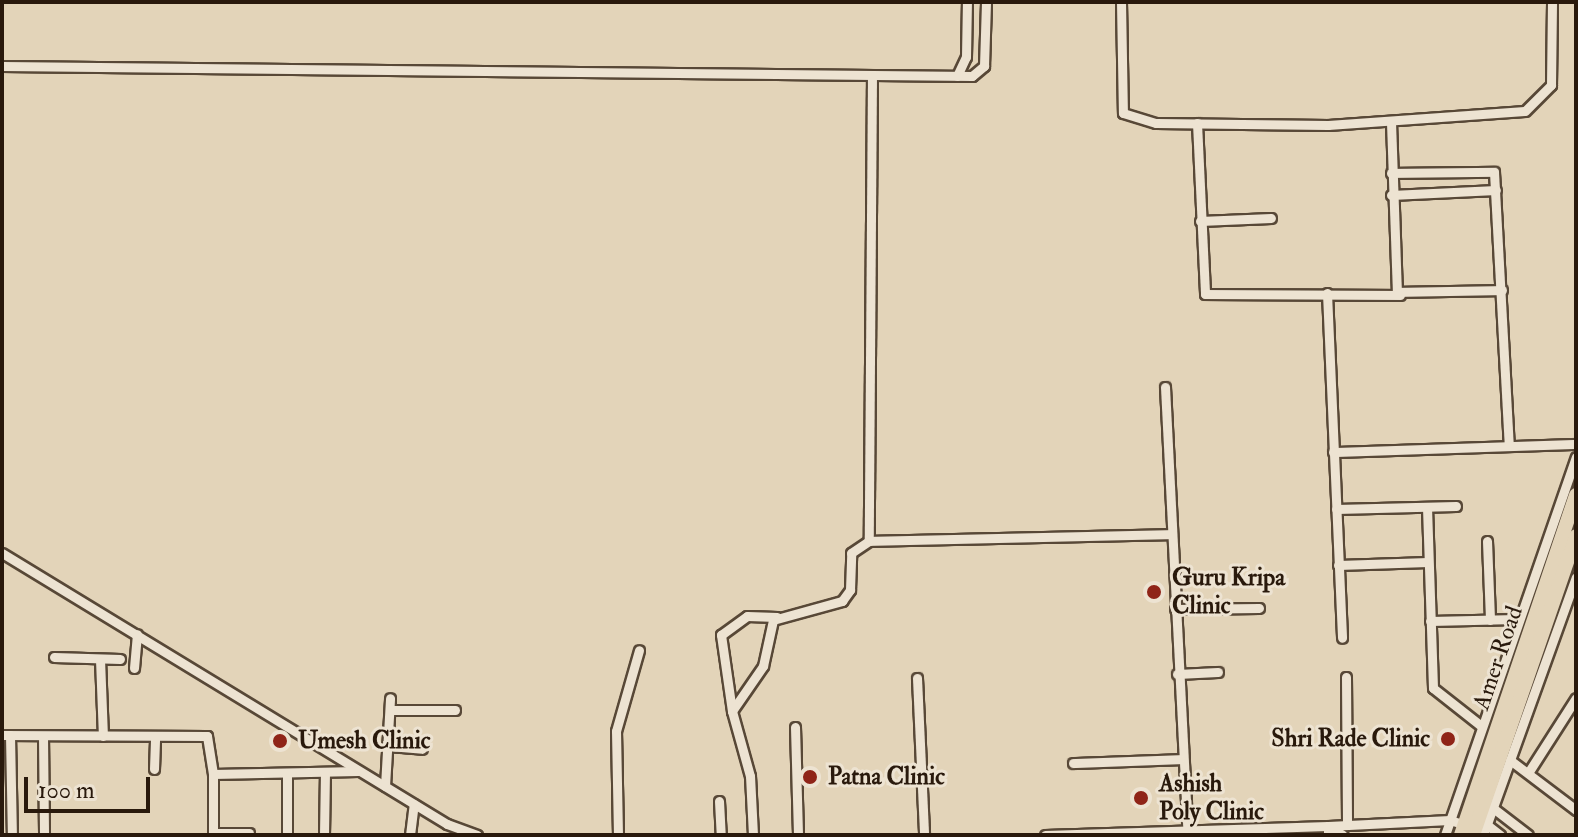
<!DOCTYPE html>
<html>
<head>
<meta charset="utf-8">
<style>
	body { margin:0 }
	#map { position:relative; width:1578px; height:837px; overflow:hidden; background:#e3d4b9; font-family:"IM FELL Double Pica",serif }
	div>[style] { position:absolute }
	.roads { filter:drop-shadow(2px 0 #584837) drop-shadow(-2px 0 #584837) drop-shadow(0 2px #584837) drop-shadow(0 -2px #584837) }
	.minor>* { height:9px; margin:-4.5px; padding:0 4.5px; transform-origin:4.5px; border-radius:4.5px; background:#ede3d2 }
	.highway>* { height:14px; margin:-7px; padding:0 7px; transform-origin:7px; border-radius:7px; background:#e3d4b9 }
	.dots>* { width:22px; height:22px; translate:-50% -50%; box-sizing:border-box; border:4px solid #ede3d2; border-radius:50% }
	span { translate:-50% -50%; white-space:nowrap; text-align:center; line-height:1.15; -webkit-text-stroke:6px #ede3d2; paint-order:stroke }
	.poi-label { font-size:24px; color:#29190c; font-weight:700 }
	.left { translate:0 -50%; text-align:left }
	.right { translate:-100% -50%; text-align:right }
	.street-label { font-size:24px; color:#29190c }
	.frame { position:absolute; inset:0; border:4px solid #29190c; pointer-events:none }
	.scale { position:absolute; left:24px; top:777px; width:126px; height:36px; box-sizing:border-box; border:4px solid #29190c; border-top:0; padding-left:10px; font-size:24px; line-height:28px; white-space:nowrap; color:#29190c; -webkit-text-stroke:6px #ede3d2; paint-order:stroke }
</style>
</head>
<body>
<div id="map">
	<div class="roads">
		<div class="minor">
			<div style="left:1121px;top:2px;width:111px;rotate:89deg"></div>
			<div style="left:1123px;top:113px;width:34px;rotate:17deg"></div>
			<div style="left:1156px;top:123px;width:172px;rotate:0.7deg"></div>
			<div style="left:1328px;top:125px;width:197px;rotate:-4.1deg"></div>
			<div style="left:1525px;top:111px;width:37px;rotate:-45deg"></div>
			<div style="left:1551px;top:85px;width:83px;rotate:-89.3deg"></div>
			<div style="left:2px;top:66px;width:970px;rotate:0.59deg"></div>
			<div style="left:972px;top:76px;width:16px;rotate:-40deg"></div>
			<div style="left:984px;top:66px;width:64px;rotate:-88.2deg"></div>
			<div style="left:872px;top:75px;width:466px;rotate:90.4deg"></div>
			<div style="left:869px;top:541px;width:303px;rotate:-1.3deg"></div>
			<div style="left:957px;top:76px;width:21px;rotate:-65deg"></div>
			<div style="left:966px;top:57px;width:55px;rotate:-89deg"></div>
			<div style="left:1391px;top:122px;width:170px;rotate:88deg"></div>
			<div style="left:1397px;top:292px;width:105px;rotate:-1.1deg"></div>
			<div style="left:1197px;top:123px;width:171px;rotate:87.3deg"></div>
			<div style="left:1205px;top:294px;width:195px;rotate:0.3deg"></div>
			<div style="left:1391px;top:173px;width:103px;rotate:-0.6deg"></div>
			<div style="left:1494px;top:172px;width:273px;rotate:86.9deg"></div>
			<div style="left:1391px;top:195px;width:105px;rotate:-2.7deg"></div>
			<div style="left:1200px;top:221px;width:71px;rotate:-2.4deg"></div>
			<div style="left:1327px;top:293px;width:345px;rotate:87.5deg"></div>
			<div style="left:1165px;top:387px;width:442px;rotate:87.1deg"></div>
			<div style="left:1333px;top:452px;width:243px;rotate:-1.9deg"></div>
			<div style="left:1427px;top:507px;width:181px;rotate:88.1deg"></div>
			<div style="left:1433px;top:688px;width:60px;rotate:38.2deg"></div>
			<div style="left:1336px;top:509px;width:120px;rotate:-1.4deg"></div>
			<div style="left:1487px;top:541px;width:79px;rotate:87.8deg"></div>
			<div style="left:2px;top:553px;width:521px;rotate:31.34deg"></div>
			<div style="left:447px;top:824px;width:32px;rotate:20deg"></div>
			<div style="left:1338px;top:565px;width:90px;rotate:-1.9deg"></div>
			<div style="left:1175px;top:609px;width:84px;rotate:-0.7deg"></div>
			<div style="left:1430px;top:621px;width:86px;rotate:-1.3deg"></div>
			<div style="left:54px;top:657px;width:66px;rotate:1.7deg"></div>
			<div style="left:100px;top:659px;width:77px;rotate:87.8deg"></div>
			<div style="left:134px;top:668px;width:34px;rotate:-85deg"></div>
			<div style="left:1177px;top:674px;width:41px;rotate:-2.8deg"></div>
			<div style="left:1346px;top:677px;width:148px;rotate:89.6deg"></div>
			<div style="left:917px;top:678px;width:157px;rotate:87.4deg"></div>
			<div style="left:390px;top:710px;width:65px"></div>
			<div style="left:732px;top:711px;width:77px;rotate:-98.2deg"></div>
			<div style="left:721px;top:635px;width:32px;rotate:-36deg"></div>
			<div style="left:747px;top:616px;width:30px;rotate:2deg"></div>
			<div style="left:795px;top:727px;width:108px;rotate:88.4deg"></div>
			<div style="left:2px;top:735px;width:205px;rotate:0.3deg"></div>
			<div style="left:207px;top:736px;width:38px;rotate:81deg"></div>
			<div style="left:213px;top:774px;width:145px;rotate:-1.2deg"></div>
			<div style="left:10px;top:735px;width:100px;rotate:88.9deg"></div>
			<div style="left:43px;top:736px;width:99px;rotate:89.4deg"></div>
			<div style="left:389px;top:746px;width:33px;rotate:5deg"></div>
			<div style="left:1510px;top:760px;width:83px;rotate:37.1deg"></div>
			<div style="left:1073px;top:763px;width:107px;rotate:-2.1deg"></div>
			<div style="left:154px;top:769px;width:32px;rotate:-88deg"></div>
			<div style="left:1528px;top:773px;width:89px;rotate:-57.4deg"></div>
			<div style="left:213px;top:774px;width:61px;rotate:90deg"></div>
			<div style="left:287px;top:774px;width:61px;rotate:90deg"></div>
			<div style="left:385px;top:786px;width:88px;rotate:-86.7deg"></div>
			<div style="left:719px;top:801px;width:34px;rotate:87deg"></div>
			<div style="left:1493px;top:808px;width:44px;rotate:37.6deg"></div>
			<div style="left:1486px;top:824px;width:18px;rotate:38deg"></div>
			<div style="left:213px;top:833px;width:36px"></div>
			<div style="left:324px;top:835px;width:62px;rotate:-89.1deg"></div>
			<div style="left:410px;top:835px;width:31px;rotate:-83deg"></div>
			<div style="left:618px;top:835px;width:104px;rotate:-91.1deg"></div>
			<div style="left:616px;top:731px;width:84px;rotate:-74.1deg"></div>
			<div style="left:753px;top:835px;width:59px;rotate:-92.9deg"></div>
			<div style="left:750px;top:776px;width:67px;rotate:-105.5deg"></div>
			<div style="left:732px;top:711px;width:55px;rotate:-55.4deg"></div>
			<div style="left:763px;top:666px;width:47px;rotate:-77.7deg"></div>
			<div style="left:773px;top:620px;width:72px;rotate:-15.4deg"></div>
			<div style="left:842px;top:601px;width:14px;rotate:-54deg"></div>
			<div style="left:850px;top:590px;width:37px;rotate:-88deg"></div>
			<div style="left:851px;top:553px;width:22px;rotate:-34deg"></div>
			<div style="left:1045px;top:835px;width:283px;rotate:-1.8deg"></div>
			<div style="left:1328px;top:826px;width:17px;rotate:31deg"></div>
			<div style="left:1328px;top:835px;width:9px;rotate:-90deg"></div>
			<div style="left:1328px;top:826px;width:122px;rotate:-2.8deg"></div>
			<div style="left:1450px;top:820px;width:16px;rotate:18deg"></div>
			<div style="left:1445px;top:835px;width:400px;rotate:-70.9deg"></div>
			<div style="left:1483px;top:835px;width:274px;rotate:-70.2deg"></div>
		</div>
		<div class="highway">
			<div style="left:1461px;top:835px;width:359px;rotate:-71.3deg"></div>
			<div style="left:1473px;top:835px;width:316px;rotate:-71deg"></div>
		</div>
	</div>
	<div class="dots">
		<div style="left:1154px;top:592px;background:#8f2418"></div>
		<div style="left:1448px;top:739px;background:#8f2418"></div>
		<div style="left:280px;top:741px;background:#8f2418"></div>
		<div style="left:810px;top:777px;background:#8f2418"></div>
		<div style="left:1141px;top:798px;background:#8f2418"></div>
	</div>
	<div class="poi-label">
		<span class="left" style="left:1172px;top:592px">Guru Kripa<br>Clinic</span>
		<span class="right" style="left:1430px;top:739px">Shri Rade Clinic</span>
		<span class="left" style="left:298px;top:741px">Umesh Clinic</span>
		<span class="left" style="left:828px;top:777px">Patna Clinic</span>
		<span class="left" style="left:1159px;top:798px">Ashish<br>Poly Clinic</span>
	</div>
	<div class="street-label">
		<span style="left:1498px;top:658px;rotate:-71deg">Amer Road</span>
	</div>
	<div class="frame"></div>
	<div class="scale">100 m</div>
</div>
</body>
</html>
